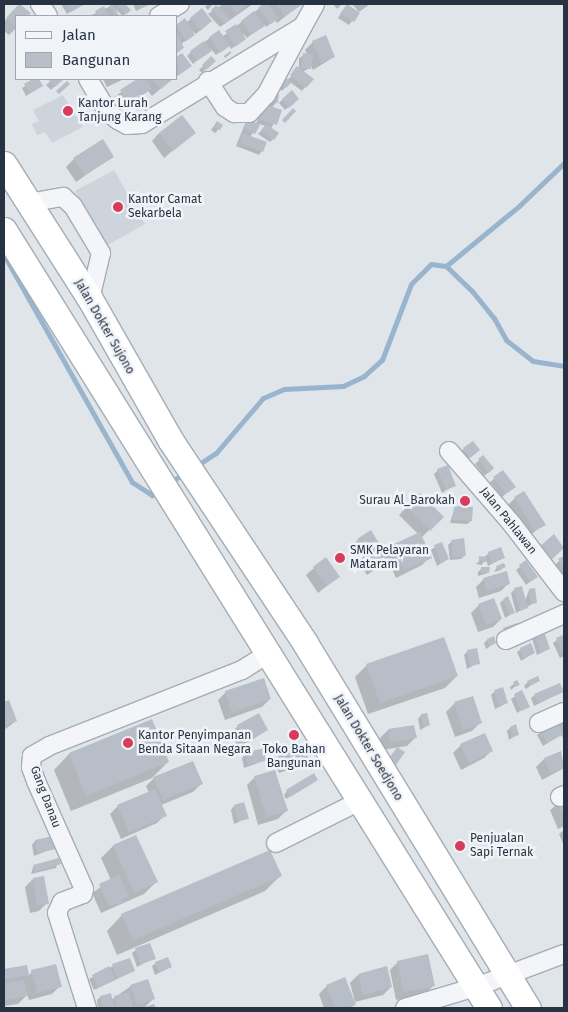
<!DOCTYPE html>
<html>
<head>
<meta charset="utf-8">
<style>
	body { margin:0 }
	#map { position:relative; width:568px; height:1012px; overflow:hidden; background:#e0e5ea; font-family:"Fira Sans",sans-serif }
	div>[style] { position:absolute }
	.built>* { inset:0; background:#ced4dc }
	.shadow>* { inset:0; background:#0003 }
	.stream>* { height:5px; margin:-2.5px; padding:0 2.5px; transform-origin:2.5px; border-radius:2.5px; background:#99b4cd }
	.building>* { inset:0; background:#b7bec8 }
	.roads { filter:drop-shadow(1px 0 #a5acb5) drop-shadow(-1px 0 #a5acb5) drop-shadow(0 1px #a5acb5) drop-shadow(0 -1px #a5acb5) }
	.minor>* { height:18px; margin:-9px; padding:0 9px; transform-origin:9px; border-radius:9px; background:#f3f5f8 }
	.highway>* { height:25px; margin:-12.5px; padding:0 12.5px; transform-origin:12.5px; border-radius:12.5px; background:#fff }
	.dots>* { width:14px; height:14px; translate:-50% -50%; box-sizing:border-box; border:2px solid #f0f3f7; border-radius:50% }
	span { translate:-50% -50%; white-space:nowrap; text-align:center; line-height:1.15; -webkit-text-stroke:5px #f0f3f7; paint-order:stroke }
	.poi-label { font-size:12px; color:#273343 }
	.left { translate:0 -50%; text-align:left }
	.right { translate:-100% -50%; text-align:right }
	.street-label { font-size:12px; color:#273343 }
	.frame { position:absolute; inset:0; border:5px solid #273343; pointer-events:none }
	.legend { position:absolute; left:15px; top:15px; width:162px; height:65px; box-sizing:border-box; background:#f0f3f7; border:1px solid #a0a6af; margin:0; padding:6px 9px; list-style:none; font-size:15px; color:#273343 }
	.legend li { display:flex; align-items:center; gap:10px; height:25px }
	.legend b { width:25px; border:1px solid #a0a6af }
</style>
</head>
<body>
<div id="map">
	<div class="built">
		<div style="clip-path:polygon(63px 95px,83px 127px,52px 143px,45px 132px,37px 135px,32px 124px,39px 121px,33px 110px)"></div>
		<div style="clip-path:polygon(114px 170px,145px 224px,106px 246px,76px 219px,87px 212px,75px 191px)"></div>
	</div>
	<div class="shadow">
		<div style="clip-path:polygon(20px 4px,30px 13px,27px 16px,16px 16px,16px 28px,9px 35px,4px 31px,4px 22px)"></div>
		<div style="clip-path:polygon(61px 4px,83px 4px,67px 14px)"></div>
		<div style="clip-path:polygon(115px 4px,123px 4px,130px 10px,123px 16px,115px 9px,118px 16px,92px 15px)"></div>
		<div style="clip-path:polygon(133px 4px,150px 4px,136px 11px)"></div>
		<div style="clip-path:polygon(208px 4px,213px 4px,208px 10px,205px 7px)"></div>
		<div style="clip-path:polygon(223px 4px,253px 4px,220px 27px,208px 14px)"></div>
		<div style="clip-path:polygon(265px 4px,300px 5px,277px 23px,275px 20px,266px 27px,264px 24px,247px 38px,243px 33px,245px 39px,231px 49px,229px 45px,216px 55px,211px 49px,193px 64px,187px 56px,191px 52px,218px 32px,222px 37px)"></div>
		<div style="clip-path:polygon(333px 4px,342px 4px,337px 9px)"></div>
		<div style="clip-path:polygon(352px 4px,370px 4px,359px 12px)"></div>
		<div style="clip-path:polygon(201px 10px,207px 24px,196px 34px,190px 29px,190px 38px,181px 44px,183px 48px,176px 54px,176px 25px,186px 23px)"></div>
		<div style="clip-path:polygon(343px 10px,358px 13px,349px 25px,338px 18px)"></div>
		<div style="clip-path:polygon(313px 42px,334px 57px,313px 70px,310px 63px,310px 68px,302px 72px,305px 87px,302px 91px,290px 82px,282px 91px,279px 88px,299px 69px,299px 58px,307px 54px,305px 50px)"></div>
		<div style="clip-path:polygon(231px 51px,231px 53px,225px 58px,224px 56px)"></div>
		<div style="clip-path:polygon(182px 55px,186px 69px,176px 77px,176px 59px)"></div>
		<div style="clip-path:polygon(211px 58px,214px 61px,202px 73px,199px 70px)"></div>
		<div style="clip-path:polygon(38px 79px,42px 86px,26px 96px,22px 88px)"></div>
		<div style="clip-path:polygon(53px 79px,61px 80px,51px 90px,46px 85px)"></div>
		<div style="clip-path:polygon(103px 79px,124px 79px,107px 87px)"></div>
		<div style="clip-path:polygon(139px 79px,172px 79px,152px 96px,148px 91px,121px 110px,113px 98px)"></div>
		<div style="clip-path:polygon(270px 97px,277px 102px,271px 108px,280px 111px,271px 129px,273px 139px,270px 142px,258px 134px,266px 126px,259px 124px,250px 137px,262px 151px,259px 155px,236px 146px,245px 124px,249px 120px,256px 124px,261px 109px,269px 107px)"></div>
		<div style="clip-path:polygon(283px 99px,294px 103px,285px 110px,279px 103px)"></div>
		<div style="clip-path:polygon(217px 122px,219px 129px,215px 133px,211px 130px)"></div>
		<div style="clip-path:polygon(159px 133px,194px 133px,164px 158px,152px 141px)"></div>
		<div style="clip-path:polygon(113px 156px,76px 182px,66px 167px,74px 159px)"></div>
		<div style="clip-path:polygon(464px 449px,475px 454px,466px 460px,460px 452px)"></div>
		<div style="clip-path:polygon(483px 457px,489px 472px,484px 476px,475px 464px)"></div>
		<div style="clip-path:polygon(438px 470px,454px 485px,442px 493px,434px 474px)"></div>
		<div style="clip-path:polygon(503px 472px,510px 490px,502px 497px,490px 482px)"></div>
		<div style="clip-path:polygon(420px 494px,442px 517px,421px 538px,430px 557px,422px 565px,396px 578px,388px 560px,367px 575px,350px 548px,358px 540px,385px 555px,393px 546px,418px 534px,399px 515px)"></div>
		<div style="clip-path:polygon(515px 498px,544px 524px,527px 538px,507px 506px)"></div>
		<div style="clip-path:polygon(455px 507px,471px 521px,467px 524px,450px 523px)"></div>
		<div style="clip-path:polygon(452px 541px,465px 555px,461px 559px,450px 560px,448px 545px)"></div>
		<div style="clip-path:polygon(441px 543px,448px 559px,437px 566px,431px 550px)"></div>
		<div style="clip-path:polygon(489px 553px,503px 558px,488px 566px,486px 560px,481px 565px,476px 564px)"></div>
		<div style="clip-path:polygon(564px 557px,564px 584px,551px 568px)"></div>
		<div style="clip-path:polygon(526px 562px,532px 580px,526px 585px,516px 570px)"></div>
		<div style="clip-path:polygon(504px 566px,501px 570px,494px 572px,497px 567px)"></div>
		<div style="clip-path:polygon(314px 568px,338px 577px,318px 593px,306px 575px)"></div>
		<div style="clip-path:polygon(482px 568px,488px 573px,478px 576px,478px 572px)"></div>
		<div style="clip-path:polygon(484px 579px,509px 583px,501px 591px,479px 598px,476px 587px)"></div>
		<div style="clip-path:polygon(515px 589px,525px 601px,529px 590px,536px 602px,516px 613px,511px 593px)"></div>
		<div style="clip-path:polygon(503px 600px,513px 613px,505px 618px,500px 603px)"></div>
		<div style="clip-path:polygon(479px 605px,501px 619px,493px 627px,478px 632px,471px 613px)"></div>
		<div style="clip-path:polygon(534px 632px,549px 649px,537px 655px,531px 635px)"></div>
		<div style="clip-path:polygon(562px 636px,564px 656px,560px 658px,553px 643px)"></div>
		<div style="clip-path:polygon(487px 640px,495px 643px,486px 649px,484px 643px)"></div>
		<div style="clip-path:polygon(521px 649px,534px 653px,521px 661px,517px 652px)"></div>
		<div style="clip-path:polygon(468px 651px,478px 663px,467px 669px,464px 655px)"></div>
		<div style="clip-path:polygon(367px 665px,457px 676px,445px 688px,368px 714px,355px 677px)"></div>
		<div style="clip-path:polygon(539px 680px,526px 689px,524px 686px,528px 682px)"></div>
		<div style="clip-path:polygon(517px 681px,518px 684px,511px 690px,510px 687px)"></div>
		<div style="clip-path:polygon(495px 691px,507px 703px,495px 709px,491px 695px)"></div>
		<div style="clip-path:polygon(226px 692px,270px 699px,262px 707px,225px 720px,218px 700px)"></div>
		<div style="clip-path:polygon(522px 692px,528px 706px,517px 713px,511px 699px)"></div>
		<div style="clip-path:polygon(562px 692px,534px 706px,531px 698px,535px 695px)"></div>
		<div style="clip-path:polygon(472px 698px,480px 723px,472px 731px,455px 737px,446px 712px,454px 704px)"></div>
		<div style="clip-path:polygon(8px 702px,16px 721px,4px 730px,4px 704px)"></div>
		<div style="clip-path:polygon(421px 715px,429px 725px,420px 730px,418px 719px)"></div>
		<div style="clip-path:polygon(564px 715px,564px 739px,561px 735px,543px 746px,537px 735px)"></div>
		<div style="clip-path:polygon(151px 721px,168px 762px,152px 778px,71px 811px,54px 770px,69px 754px)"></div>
		<div style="clip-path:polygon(238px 726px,267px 730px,238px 749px,230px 734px)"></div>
		<div style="clip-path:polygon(510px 728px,518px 734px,509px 740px,507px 731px)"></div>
		<div style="clip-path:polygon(388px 730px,415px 738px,407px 746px,382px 750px,380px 738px)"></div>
		<div style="clip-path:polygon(461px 745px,492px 750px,484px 758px,461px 770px,453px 753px)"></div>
		<div style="clip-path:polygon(282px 753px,307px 758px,299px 766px,279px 773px,274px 761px)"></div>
		<div style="clip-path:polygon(561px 753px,564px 768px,542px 780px,536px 767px,544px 759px)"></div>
		<div style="clip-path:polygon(245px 754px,266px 760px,244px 768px,242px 758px)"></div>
		<div style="clip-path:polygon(255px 777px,286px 811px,278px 819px,258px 825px,247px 785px)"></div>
		<div style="clip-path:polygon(154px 778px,201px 784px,193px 792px,161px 805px,165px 815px,157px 823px,121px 839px,110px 814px,118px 806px,149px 793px,146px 786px)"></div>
		<div style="clip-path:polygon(313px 783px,286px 799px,284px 795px,287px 791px)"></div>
		<div style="clip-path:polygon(564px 799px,564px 826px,558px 829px,550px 810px)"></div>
		<div style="clip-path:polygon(234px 806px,247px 818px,234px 824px,231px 810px)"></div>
		<div style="clip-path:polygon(564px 830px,564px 846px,559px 834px)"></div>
		<div style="clip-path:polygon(136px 836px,156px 882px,144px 894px,101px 913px,92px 893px,111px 880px,101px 858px,113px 846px)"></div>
		<div style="clip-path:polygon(35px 841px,54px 848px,34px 856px,32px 845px)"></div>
		<div style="clip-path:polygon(59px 859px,56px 868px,31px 874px,33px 867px)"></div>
		<div style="clip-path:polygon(280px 876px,265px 891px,117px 955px,107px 931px,122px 915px)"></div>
		<div style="clip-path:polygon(33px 879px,47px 903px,39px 911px,30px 913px,25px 887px)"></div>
		<div style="clip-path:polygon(136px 950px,154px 958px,137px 967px,132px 953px)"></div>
		<div style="clip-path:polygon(398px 962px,434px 985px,426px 993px,396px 1000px,390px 970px)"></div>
		<div style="clip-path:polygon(156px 963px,171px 967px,155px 975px,152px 966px)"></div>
		<div style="clip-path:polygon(26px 966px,28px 976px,32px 972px,60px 986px,52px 994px,29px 1000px,25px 989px,26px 996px,18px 1004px,4px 1006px,4px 971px)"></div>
		<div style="clip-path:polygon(113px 966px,134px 971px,94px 990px,89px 979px)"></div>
		<div style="clip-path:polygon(358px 975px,391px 987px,383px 995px,355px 1002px,350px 983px)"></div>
		<div style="clip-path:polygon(131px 986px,153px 999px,144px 1008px,98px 1008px,97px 1000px,100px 997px,111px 1000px)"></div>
		<div style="clip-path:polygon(327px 986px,354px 1005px,351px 1008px,324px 1008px,319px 994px)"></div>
	</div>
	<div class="stream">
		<div style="left:4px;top:255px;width:261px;rotate:60.6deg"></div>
		<div style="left:132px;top:482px;width:24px;rotate:33deg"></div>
		<div style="left:152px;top:495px;width:7px;rotate:-34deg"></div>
		<div style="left:446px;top:266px;width:94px;rotate:-39.4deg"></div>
		<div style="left:519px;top:206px;width:62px;rotate:-43.7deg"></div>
		<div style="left:196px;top:466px;width:24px;rotate:-33deg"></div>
		<div style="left:216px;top:453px;width:72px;rotate:-49.5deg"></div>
		<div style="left:263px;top:398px;width:23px;rotate:-23deg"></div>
		<div style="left:284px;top:389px;width:59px;rotate:-2.9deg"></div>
		<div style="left:343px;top:386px;width:23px;rotate:-25deg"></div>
		<div style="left:364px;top:376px;width:24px;rotate:-42deg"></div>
		<div style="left:382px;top:360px;width:81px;rotate:-69.1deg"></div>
		<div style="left:411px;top:284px;width:28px;rotate:-45deg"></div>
		<div style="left:431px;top:264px;width:15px;rotate:8deg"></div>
		<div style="left:446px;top:266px;width:36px;rotate:44deg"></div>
		<div style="left:472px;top:291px;width:35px;rotate:51deg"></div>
		<div style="left:494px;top:318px;width:25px;rotate:61deg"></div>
		<div style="left:506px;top:340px;width:34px;rotate:38deg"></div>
		<div style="left:533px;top:361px;width:31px;rotate:9deg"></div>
		<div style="left:169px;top:483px;width:19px;rotate:-32deg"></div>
	</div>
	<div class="building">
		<div style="clip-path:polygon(19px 4px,31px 13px,28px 16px,16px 16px,16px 27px,6px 18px)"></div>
		<div style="clip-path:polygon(67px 4px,85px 4px,71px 12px)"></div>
		<div style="clip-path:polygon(109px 4px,113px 4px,119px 16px,115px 16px)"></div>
		<div style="clip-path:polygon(116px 4px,125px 4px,131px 10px,127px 14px)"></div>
		<div style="clip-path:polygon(138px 4px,151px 4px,140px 8px)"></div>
		<div style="clip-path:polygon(229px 4px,249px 4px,236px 13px)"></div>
		<div style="clip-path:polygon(263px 4px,268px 4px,279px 18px,271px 24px,258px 8px)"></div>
		<div style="clip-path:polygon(276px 4px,303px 4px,285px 16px)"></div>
		<div style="clip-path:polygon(347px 4px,360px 13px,354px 22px,340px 14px)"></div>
		<div style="clip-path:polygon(216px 5px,230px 19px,225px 24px,211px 10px)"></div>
		<div style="clip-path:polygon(104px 6px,109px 16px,98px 16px,95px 11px)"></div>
		<div style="clip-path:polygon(202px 8px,212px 21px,200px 31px,190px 18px)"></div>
		<div style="clip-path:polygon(254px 11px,265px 26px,251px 35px,241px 21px)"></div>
		<div style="clip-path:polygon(185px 18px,195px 35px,186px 41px,176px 25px)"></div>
		<div style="clip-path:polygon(236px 24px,246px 39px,235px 47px,225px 31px)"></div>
		<div style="clip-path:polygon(219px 30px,230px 46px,220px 53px,209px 37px)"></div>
		<div style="clip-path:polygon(176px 31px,184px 48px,176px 52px)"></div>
		<div style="clip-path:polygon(326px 35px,335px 57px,321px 63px,312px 41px)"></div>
		<div style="clip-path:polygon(204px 41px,212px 51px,197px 61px,190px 51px)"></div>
		<div style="clip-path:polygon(182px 53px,192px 66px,179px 75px,176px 57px)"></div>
		<div style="clip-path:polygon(303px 53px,313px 54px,311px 69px,301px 68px)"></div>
		<div style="clip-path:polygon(211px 56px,216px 61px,206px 70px,202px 65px)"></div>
		<div style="clip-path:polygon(297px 66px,314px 79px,306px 88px,290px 75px)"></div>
		<div style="clip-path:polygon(286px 78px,292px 82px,286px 88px,281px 83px)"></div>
		<div style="clip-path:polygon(33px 79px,39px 79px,43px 86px,30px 93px,24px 84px)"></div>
		<div style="clip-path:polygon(51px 79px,62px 79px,63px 80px,55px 87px,49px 81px)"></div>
		<div style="clip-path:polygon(137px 79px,146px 79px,152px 89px,129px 103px,120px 90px)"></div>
		<div style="clip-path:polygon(151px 79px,173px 79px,161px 89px)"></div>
		<div style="clip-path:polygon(67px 81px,70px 84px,59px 94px,56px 91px)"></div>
		<div style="clip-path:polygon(292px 90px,299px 99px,289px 108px,282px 99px)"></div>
		<div style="clip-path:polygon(273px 92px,279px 93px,278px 103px,272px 102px)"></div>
		<div style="clip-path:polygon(265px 104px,282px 110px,277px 125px,259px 119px)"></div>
		<div style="clip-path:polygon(293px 108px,296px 111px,285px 123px,282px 120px)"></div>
		<div style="clip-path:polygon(182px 115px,196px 133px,173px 151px,159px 133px)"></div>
		<div style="clip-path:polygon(249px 119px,260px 125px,255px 134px,243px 128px)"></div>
		<div style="clip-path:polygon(217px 121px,223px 125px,220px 130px,214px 126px)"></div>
		<div style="clip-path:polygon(266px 124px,279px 133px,274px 140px,261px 130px)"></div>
		<div style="clip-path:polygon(243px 133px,267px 142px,263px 152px,239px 143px)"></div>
		<div style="clip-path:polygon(103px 139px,114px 157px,85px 175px,73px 158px)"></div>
		<div style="clip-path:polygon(473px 441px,480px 450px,470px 458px,463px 448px)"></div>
		<div style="clip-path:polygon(483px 455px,494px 468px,489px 473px,478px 459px)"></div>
		<div style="clip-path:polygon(448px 465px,456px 486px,446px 490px,437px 469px)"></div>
		<div style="clip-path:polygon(503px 470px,516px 487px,506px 494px,493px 477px)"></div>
		<div style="clip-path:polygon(524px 491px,546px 525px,535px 531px,514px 497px)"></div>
		<div style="clip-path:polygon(420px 493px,444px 517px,430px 531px,406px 506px)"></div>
		<div style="clip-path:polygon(454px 506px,473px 507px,472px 521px,453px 520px)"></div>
		<div style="clip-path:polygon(371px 530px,389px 560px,376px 568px,357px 539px)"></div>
		<div style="clip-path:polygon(420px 532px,432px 558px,404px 571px,392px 545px)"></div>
		<div style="clip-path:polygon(554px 534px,564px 548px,550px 561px,538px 548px)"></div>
		<div style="clip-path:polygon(464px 538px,466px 556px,453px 557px,451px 540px)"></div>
		<div style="clip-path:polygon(442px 542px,449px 559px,441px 563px,434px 545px)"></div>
		<div style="clip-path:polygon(501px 547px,505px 558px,492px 563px,488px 552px)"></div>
		<div style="clip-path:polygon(479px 556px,487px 557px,486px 562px,479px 561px)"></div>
		<div style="clip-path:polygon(564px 556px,564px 568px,558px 559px)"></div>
		<div style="clip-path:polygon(326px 557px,340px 577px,327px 586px,313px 567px)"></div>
		<div style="clip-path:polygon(526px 560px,538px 577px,530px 582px,519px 565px)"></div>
		<div style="clip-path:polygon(504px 563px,506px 567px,498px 570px,496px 566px)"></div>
		<div style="clip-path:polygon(481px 567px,490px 567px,489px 573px,481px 573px)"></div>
		<div style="clip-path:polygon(507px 571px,510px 584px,487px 591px,483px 578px)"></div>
		<div style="clip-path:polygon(522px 586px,528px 608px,520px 611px,514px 588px)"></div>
		<div style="clip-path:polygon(535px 588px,537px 603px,531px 604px,529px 589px)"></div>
		<div style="clip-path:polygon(508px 596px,515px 613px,509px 615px,503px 599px)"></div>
		<div style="clip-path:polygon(494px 598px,502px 619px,486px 625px,478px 604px)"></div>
		<div style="clip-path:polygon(517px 623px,521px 632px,507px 638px,503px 628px)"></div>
		<div style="clip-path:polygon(543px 628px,550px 649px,540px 652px,534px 631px)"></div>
		<div style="clip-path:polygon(563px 635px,564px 638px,564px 655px,556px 638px)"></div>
		<div style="clip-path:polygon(494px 636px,496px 643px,489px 646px,487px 639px)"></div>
		<div style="clip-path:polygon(444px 637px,458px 676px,380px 703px,366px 664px)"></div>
		<div style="clip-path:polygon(531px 643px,535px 653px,524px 658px,520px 648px)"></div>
		<div style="clip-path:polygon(477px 648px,480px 664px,470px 666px,467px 650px)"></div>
		<div style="clip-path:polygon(538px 676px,540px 681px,530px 686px,527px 681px)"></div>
		<div style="clip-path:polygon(264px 678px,271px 699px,232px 713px,225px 691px)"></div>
		<div style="clip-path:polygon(517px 680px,520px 685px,515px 687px,513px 682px)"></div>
		<div style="clip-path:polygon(560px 683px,564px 692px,538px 703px,534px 694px)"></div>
		<div style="clip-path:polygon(503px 687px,508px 703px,498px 706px,494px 690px)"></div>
		<div style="clip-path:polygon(522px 690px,530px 707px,521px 711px,514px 694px)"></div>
		<div style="clip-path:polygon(473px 696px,482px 723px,463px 730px,454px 702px)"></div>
		<div style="clip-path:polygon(9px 700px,17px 721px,4px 726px,4px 702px)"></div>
		<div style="clip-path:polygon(259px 713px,268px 730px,247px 742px,237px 725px)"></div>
		<div style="clip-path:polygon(427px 713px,430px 725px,424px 727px,421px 714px)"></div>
		<div style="clip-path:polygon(152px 719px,169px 762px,86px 796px,69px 753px)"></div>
		<div style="clip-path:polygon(557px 721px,564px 734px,547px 743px,540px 730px)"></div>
		<div style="clip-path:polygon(516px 724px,519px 735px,513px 737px,510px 727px)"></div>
		<div style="clip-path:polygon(414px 725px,417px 738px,390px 743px,388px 729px)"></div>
		<div style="clip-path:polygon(485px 733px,493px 751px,469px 763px,460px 744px)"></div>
		<div style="clip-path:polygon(303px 744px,308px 758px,287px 766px,281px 752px)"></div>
		<div style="clip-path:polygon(397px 747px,405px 752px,396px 765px,388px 760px)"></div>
		<div style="clip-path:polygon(264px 748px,267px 760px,248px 765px,245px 753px)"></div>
		<div style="clip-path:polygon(561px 751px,564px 768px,550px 773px,544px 758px)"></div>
		<div style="clip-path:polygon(193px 761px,203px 784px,163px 800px,153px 777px)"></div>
		<div style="clip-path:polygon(275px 770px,288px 811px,266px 817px,254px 776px)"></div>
		<div style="clip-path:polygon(314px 773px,318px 780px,290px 797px,286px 790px)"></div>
		<div style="clip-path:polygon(155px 789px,167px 816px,129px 832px,117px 805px)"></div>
		<div style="clip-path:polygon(564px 798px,564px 818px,557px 801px)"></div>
		<div style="clip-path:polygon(244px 802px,249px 819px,238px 821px,234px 805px)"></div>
		<div style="clip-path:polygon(136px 835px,158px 882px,134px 893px,113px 845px)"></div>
		<div style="clip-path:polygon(53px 836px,56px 849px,37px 853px,35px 840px)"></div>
		<div style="clip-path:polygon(270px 850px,282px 876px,133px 940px,121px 914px)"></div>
		<div style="clip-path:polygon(59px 858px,61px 864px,35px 872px,33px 865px)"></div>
		<div style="clip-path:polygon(119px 875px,129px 896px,122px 899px,124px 902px,109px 906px,99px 884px)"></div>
		<div style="clip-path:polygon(44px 876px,49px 904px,37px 905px,33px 878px)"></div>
		<div style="clip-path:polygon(150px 943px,156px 959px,140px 964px,135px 948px)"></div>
		<div style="clip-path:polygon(428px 954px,435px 986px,404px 992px,397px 961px)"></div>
		<div style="clip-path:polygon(168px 957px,172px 967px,159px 972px,155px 962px)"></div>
		<div style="clip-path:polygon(130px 958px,135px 971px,117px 978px,112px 964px)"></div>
		<div style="clip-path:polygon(56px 964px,62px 987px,37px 993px,31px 970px)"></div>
		<div style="clip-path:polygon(27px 965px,29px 975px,4px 980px,4px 969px)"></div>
		<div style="clip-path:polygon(109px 966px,115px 979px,98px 987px,92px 975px)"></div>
		<div style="clip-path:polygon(387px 966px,392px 987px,363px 995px,358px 974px)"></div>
		<div style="clip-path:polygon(345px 977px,356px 1005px,335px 1008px,326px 985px)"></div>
		<div style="clip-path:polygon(148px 979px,155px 999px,137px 1005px,130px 985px)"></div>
		<div style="clip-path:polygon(24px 980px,27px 996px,4px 1000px,4px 983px)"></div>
		<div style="clip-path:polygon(129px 992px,133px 1008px,117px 1008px,114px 996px)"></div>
		<div style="clip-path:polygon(111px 993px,114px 1008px,103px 1008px,100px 996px)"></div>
		<div style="clip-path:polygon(154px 1004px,156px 1008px,142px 1008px)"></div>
	</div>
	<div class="roads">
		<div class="minor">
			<div style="left:40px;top:4px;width:14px;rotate:56deg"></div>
			<div style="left:159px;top:16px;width:24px;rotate:-30deg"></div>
			<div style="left:88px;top:79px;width:39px;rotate:59deg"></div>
			<div style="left:108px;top:112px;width:13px;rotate:39deg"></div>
			<div style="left:118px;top:120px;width:10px;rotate:29deg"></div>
			<div style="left:127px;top:125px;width:15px;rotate:-4deg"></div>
			<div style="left:142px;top:124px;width:188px;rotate:-31.3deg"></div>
			<div style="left:303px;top:26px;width:25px;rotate:-61deg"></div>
			<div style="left:208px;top:81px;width:31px;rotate:57deg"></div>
			<div style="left:225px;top:107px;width:11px;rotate:34deg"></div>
			<div style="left:234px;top:113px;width:15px"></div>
			<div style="left:249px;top:113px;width:25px;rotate:-47deg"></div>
			<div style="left:266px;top:95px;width:78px;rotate:-61.8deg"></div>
			<div style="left:28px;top:203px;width:36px;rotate:-10deg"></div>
			<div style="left:63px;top:197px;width:13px;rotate:42deg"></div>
			<div style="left:73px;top:206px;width:55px;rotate:59.2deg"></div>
			<div style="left:101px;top:253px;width:47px;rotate:103.4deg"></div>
			<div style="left:449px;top:451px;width:96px;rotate:49.2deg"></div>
			<div style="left:512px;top:524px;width:86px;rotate:52.6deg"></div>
			<div style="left:506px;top:640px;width:64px;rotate:-24.1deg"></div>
			<div style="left:539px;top:723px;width:27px;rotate:-24deg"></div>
			<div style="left:560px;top:797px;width:4px;rotate:-27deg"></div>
			<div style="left:276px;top:843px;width:92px;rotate:-26.6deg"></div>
			<div style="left:87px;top:1008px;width:100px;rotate:-107.5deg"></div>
			<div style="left:57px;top:913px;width:12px;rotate:-66deg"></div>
			<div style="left:62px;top:902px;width:22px;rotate:-21deg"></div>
			<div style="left:83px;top:894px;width:5px;rotate:-79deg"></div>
			<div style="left:84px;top:889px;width:118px;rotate:-114deg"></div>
			<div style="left:36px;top:781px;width:15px;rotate:-110deg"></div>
			<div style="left:31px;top:767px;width:11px;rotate:-85deg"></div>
			<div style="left:32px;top:756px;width:20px;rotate:-30deg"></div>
			<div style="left:49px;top:746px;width:207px;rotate:-21.5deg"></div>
			<div style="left:242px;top:670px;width:28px;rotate:-32deg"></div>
			<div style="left:405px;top:1008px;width:74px;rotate:-16.5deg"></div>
			<div style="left:476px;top:987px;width:94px;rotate:-20.6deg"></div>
		</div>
		<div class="highway">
			<div style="left:4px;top:164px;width:160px;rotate:57.5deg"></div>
			<div style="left:90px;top:299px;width:163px;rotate:60.3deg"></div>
			<div style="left:171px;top:441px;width:242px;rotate:56.4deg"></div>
			<div style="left:305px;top:643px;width:428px;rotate:58.6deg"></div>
			<div style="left:4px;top:230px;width:917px;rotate:58.06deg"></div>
		</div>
	</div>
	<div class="dots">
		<div style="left:68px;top:111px;background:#d83c5b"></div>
		<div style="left:118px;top:207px;background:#d83c5b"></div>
		<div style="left:465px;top:501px;background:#d83c5b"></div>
		<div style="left:340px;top:558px;background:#d83c5b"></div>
		<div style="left:294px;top:735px;background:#d83c5b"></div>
		<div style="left:128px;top:743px;background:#d83c5b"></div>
		<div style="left:460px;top:846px;background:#d83c5b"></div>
	</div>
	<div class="poi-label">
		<span class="left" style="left:78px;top:111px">Kantor Lurah<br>Tanjung Karang</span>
		<span class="left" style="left:128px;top:207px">Kantor Camat<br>Sekarbela</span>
		<span class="right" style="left:455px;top:501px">Surau Al_Barokah</span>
		<span class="left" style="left:350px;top:558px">SMK Pelayaran<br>Mataram</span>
		<span class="left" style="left:138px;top:743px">Kantor Penyimpanan<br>Benda Sitaan Negara</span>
		<span style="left:294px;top:757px">Toko Bahan<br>Bangunan</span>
		<span class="left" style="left:470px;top:846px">Penjualan<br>Sapi Ternak</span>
	</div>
	<div class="street-label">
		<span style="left:104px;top:327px;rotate:60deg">Jalan Dokter Sujono</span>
		<span style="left:508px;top:521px;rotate:51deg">Jalan Pahlawan</span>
		<span style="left:368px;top:748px;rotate:59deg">Jalan Dokter Soedjono</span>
		<span style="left:45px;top:797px;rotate:69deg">Gang Danau</span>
	</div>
	<div class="frame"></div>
	<ul class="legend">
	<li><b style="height:6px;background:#f3f5f8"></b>Jalan</li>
	<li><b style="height:14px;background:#b7bec8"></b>Bangunan</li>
	</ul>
</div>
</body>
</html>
